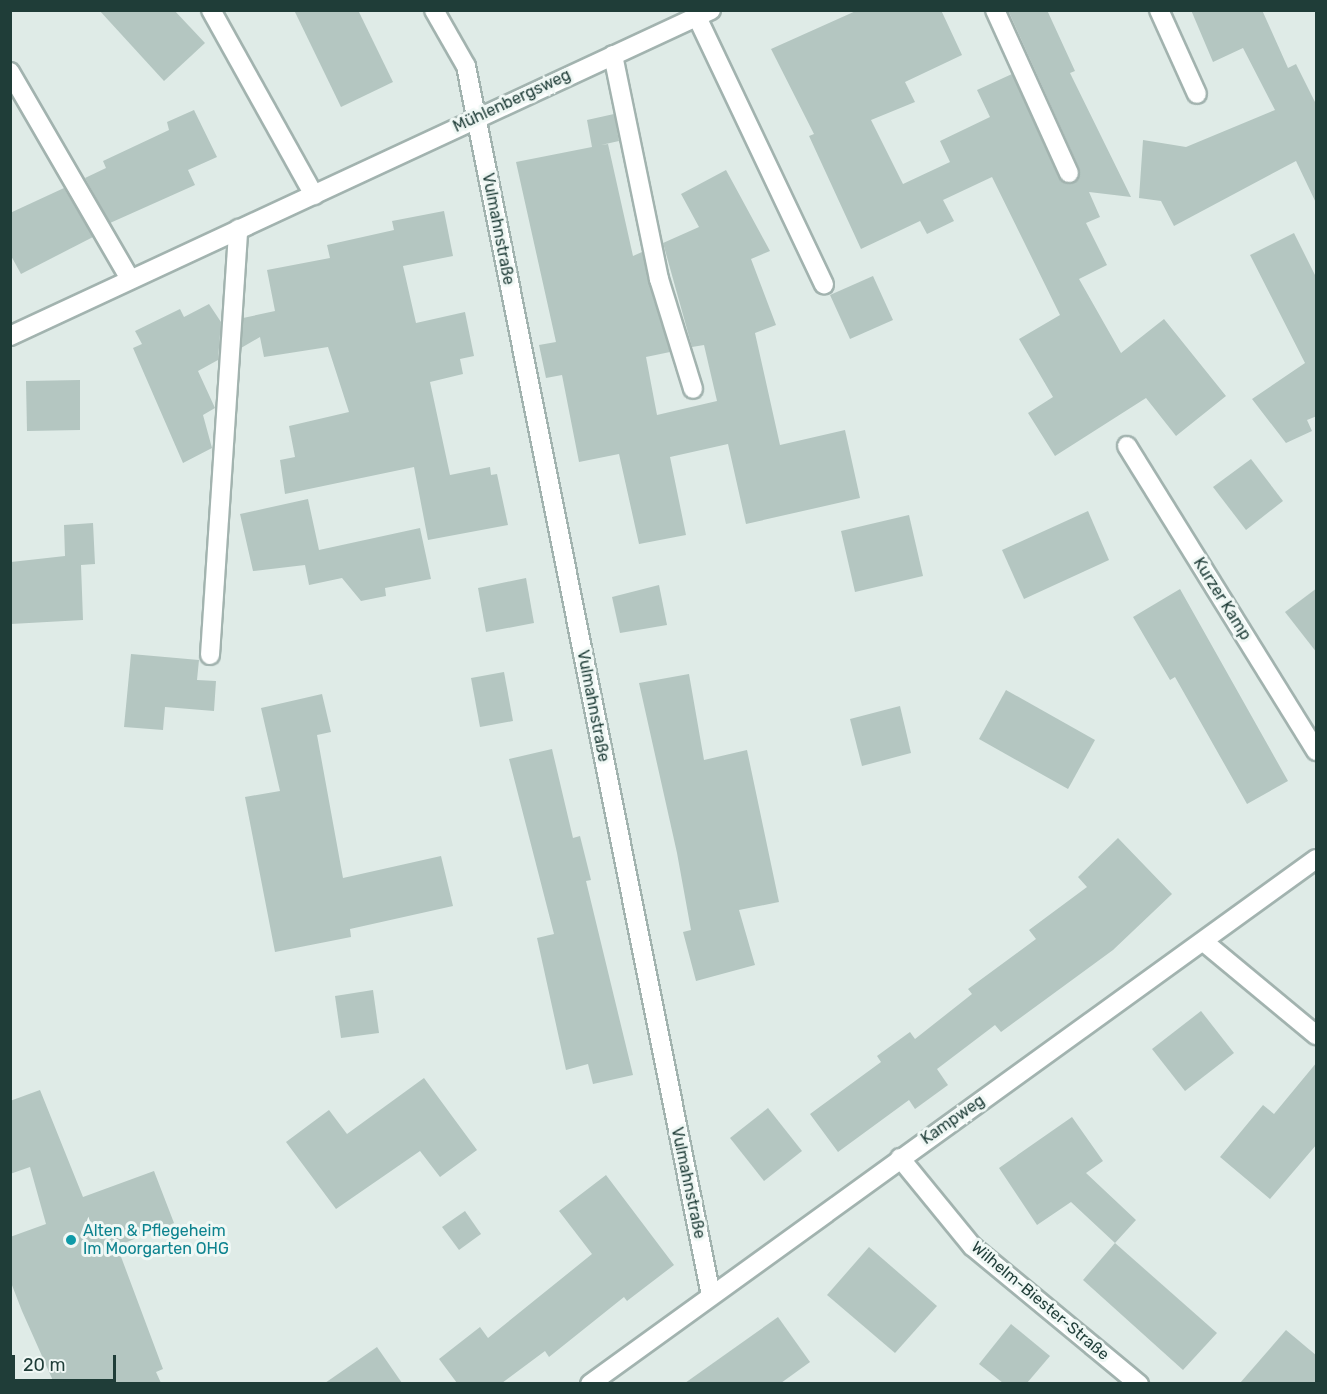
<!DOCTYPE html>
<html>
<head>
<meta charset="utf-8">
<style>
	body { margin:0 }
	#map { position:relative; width:1327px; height:1394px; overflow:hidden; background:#dfebe7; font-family:Rubik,sans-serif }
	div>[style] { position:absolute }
	.building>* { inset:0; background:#b4c6c1 }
	.roads { filter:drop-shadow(2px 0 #a2b3af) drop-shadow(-2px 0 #a2b3af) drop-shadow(0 2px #a2b3af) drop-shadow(0 -2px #a2b3af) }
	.minor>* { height:18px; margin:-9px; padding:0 9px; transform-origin:9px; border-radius:9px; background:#fff }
	.dots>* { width:16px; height:16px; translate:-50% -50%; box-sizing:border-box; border:3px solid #f0f8f5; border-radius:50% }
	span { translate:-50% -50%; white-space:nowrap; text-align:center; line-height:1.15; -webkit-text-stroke:6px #f0f8f5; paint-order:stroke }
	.street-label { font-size:16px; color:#1f3d38 }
	.culture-label { font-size:16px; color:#0d838f }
	.left { translate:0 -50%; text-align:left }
	.frame { position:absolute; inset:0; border:12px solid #1f3d38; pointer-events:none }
	.scale { position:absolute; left:12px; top:1355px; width:104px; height:27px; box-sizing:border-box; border:3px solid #1f3d38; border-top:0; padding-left:8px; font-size:18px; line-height:21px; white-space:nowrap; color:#1f3d38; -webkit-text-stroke:4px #f0f8f5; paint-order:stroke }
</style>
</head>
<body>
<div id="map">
	<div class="building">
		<div style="clip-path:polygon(99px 10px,174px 10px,205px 43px,164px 81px)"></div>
		<div style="clip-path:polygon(294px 10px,358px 10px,393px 82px,341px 107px)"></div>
		<div style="clip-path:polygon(858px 10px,941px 10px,962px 55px,905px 82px,915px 102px,871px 120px,903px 184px,950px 162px,940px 141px,990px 117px,977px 90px,1012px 74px,1059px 178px,1068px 184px,1078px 179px,1079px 168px,1008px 10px,1047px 10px,1075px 71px,1070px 73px,1131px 197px,1089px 192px,1100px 217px,1086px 223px,1107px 265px,1079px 279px,1121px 353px,1164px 319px,1226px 396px,1176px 436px,1146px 398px,1055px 456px,1028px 413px,1053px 397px,1019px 339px,1060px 315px,992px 177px,943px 200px,954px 221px,927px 234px,920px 221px,861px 249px,809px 136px,814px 134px,771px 49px)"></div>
		<div style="clip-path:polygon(1191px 10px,1262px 10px,1288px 68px,1296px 64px,1317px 106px,1317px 205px,1296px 161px,1174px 226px,1161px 201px,1139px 198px,1143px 140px,1186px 147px,1275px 110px,1243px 48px,1213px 62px)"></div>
		<div style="clip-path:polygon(194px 110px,217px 157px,188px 170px,195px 185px,110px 223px,85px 178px,106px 168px,103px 161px,169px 130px,167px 122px)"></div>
		<div style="clip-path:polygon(614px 114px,619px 141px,601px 145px,608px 144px,633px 256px,642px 252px,670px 352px,646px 357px,657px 415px,717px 401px,704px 345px,692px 347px,663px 243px,699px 227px,681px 194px,726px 170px,770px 251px,751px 259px,776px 325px,755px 333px,780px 445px,845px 430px,860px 498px,746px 524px,728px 444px,670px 457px,686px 535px,639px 544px,619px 454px,579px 462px,562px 375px,546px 378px,539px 345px,556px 342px,516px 162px,592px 147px,587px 120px)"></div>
		<div style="clip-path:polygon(64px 188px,93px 237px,21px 274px,10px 254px,10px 213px)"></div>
		<div style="clip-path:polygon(444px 211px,453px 256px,403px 266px,416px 323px,465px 312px,474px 356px,460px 359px,463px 374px,430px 382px,450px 475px,490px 467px,491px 475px,497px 474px,508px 525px,428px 540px,414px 467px,285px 494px,280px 460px,295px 457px,289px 426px,349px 412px,328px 347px,264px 357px,260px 337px,241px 348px,243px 318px,275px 311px,267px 270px,330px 258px,327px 245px,394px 230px,392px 221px)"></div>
		<div style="clip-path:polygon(1294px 233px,1317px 279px,1317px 416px,1307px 420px,1312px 431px,1286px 443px,1252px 399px,1305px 363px,1250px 255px)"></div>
		<div style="clip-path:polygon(873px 276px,893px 320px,850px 339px,830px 295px)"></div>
		<div style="clip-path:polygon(209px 304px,221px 322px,218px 360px,198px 371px,215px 408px,203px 415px,212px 448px,183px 463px,133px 348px,142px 344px,135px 331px,180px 309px,184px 317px)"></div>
		<div style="clip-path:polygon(80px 380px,80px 430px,27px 431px,26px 381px)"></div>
		<div style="clip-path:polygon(1251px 459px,1283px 501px,1246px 530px,1213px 487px)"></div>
		<div style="clip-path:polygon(308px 499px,319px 550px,420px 528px,431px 579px,385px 588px,386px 596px,361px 601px,342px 578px,309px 585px,305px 565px,253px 571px,240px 514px)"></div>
		<div style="clip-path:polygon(1088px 511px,1109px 560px,1024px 599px,1002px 550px)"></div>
		<div style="clip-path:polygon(909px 515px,923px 576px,855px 592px,841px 531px)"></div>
		<div style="clip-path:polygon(93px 523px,95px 564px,81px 565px,83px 620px,11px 624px,11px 562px,65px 556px,64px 525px)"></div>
		<div style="clip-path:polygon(526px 578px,534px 623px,486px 632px,478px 588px)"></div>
		<div style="clip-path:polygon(659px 585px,667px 625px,620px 633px,612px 597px)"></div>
		<div style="clip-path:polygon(1317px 588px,1317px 653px,1285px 612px)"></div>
		<div style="clip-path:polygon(1180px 589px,1288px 781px,1247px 804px,1175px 677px,1170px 680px,1133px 617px)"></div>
		<div style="clip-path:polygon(131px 654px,199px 660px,197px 680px,216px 681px,214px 711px,165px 707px,163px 730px,124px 727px)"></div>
		<div style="clip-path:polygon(504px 672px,513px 721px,480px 727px,471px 678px)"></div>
		<div style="clip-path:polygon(689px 674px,704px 760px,747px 750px,779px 902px,739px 910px,755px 965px,696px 981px,683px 932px,691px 930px,677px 853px,639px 683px)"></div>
		<div style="clip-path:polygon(1006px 690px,1095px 740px,1068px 789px,979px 739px)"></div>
		<div style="clip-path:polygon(322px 694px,331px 732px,317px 735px,343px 878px,441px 856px,453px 906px,350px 929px,351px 937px,275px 952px,245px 797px,280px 791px,261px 708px)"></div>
		<div style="clip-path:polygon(900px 706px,911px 753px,862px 766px,850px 719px)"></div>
		<div style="clip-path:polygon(552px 749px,573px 838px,580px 836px,591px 880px,586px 881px,633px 1075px,593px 1084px,588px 1064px,566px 1070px,537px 938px,554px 934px,509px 759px)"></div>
		<div style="clip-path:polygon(1118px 838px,1172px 894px,1113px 950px,1001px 1032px,995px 1025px,937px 1069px,948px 1085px,915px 1109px,909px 1100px,838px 1152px,810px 1114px,881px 1062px,877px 1056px,910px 1032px,915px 1039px,972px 994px,968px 989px,1036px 939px,1029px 930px,1087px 887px,1078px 877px)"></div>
		<div style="clip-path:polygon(373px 990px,379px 1033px,341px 1038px,335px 996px)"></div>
		<div style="clip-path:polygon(1201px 1011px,1234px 1053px,1185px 1091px,1152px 1049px)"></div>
		<div style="clip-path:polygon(1317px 1062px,1317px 1144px,1270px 1199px,1220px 1157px,1263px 1105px,1274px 1114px)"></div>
		<div style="clip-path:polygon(424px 1078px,477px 1150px,440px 1177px,420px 1151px,336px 1209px,286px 1142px,329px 1110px,347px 1134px)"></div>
		<div style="clip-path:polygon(40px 1090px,83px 1197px,154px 1171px,174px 1223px,117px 1246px,163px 1369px,156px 1372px,161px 1383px,54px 1383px,22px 1311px,10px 1280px,10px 1237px,46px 1224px,30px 1167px,10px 1174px,10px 1101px)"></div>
		<div style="clip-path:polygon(768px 1108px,802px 1151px,764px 1181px,730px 1138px)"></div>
		<div style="clip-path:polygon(1072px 1117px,1103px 1161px,1086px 1173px,1136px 1220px,1115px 1243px,1071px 1202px,1037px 1225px,999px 1168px)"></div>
		<div style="clip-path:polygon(606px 1175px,674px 1265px,627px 1301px,624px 1297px,549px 1357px,545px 1351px,502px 1383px,457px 1383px,439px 1359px,480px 1327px,488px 1338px,592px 1254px,559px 1211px)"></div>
		<div style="clip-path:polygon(465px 1211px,481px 1234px,459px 1250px,442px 1227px)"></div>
		<div style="clip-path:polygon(1115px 1243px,1217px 1333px,1183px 1370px,1083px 1280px)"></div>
		<div style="clip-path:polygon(869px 1247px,937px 1306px,895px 1353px,827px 1295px)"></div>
		<div style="clip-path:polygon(778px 1317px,810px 1362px,781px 1383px,685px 1383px)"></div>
		<div style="clip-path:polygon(1011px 1324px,1050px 1356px,1027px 1383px,1003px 1383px,979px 1364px)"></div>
		<div style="clip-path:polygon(1286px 1330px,1317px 1356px,1317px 1383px,1240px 1383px)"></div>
		<div style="clip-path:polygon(377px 1347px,402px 1383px,325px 1383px)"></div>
	</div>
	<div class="roads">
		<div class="minor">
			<div style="left:211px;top:10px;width:212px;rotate:60.9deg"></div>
			<div style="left:434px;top:10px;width:64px;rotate:60.3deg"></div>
			<div style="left:466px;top:66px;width:1253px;rotate:78.73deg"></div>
			<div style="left:995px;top:10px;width:179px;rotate:65.6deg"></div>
			<div style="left:1159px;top:10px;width:92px;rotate:65.7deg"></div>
			<div style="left:697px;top:17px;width:296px;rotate:64.6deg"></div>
			<div style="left:613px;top:55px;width:229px;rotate:78.4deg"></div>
			<div style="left:659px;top:279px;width:115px;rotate:72.8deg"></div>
			<div style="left:10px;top:72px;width:239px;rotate:59.9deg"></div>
			<div style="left:10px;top:336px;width:773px;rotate:-24.94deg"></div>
			<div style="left:1127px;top:446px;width:359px;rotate:58.2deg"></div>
			<div style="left:210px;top:655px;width:427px;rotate:-86.2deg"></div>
			<div style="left:1204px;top:942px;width:146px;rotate:39.7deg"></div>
			<div style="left:900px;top:1158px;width:114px;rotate:50.7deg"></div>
			<div style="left:972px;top:1246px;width:217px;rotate:39.6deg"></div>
			<div style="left:590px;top:1384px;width:896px;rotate:-35.87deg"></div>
		</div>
	</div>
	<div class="dots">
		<div style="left:71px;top:1240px;background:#0f9aa8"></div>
	</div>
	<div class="street-label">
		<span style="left:512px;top:101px;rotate:-25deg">Mühlenbergsweg</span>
		<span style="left:498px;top:229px;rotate:79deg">Vulmahnstraße</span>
		<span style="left:1222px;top:599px;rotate:58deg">Kurzer Kamp</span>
		<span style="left:593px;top:706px;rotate:79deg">Vulmahnstraße</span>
		<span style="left:953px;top:1120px;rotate:-35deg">Kampweg</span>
		<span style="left:688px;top:1183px;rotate:78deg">Vulmahnstraße</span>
		<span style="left:1040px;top:1301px;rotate:40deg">Wilhelm-Biester-Straße</span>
	</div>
	<div class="culture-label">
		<span class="left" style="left:83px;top:1240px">Alten &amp; Pflegeheim<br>Im Moorgarten OHG</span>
	</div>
	<div class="frame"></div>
	<div class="scale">20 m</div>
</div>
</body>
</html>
